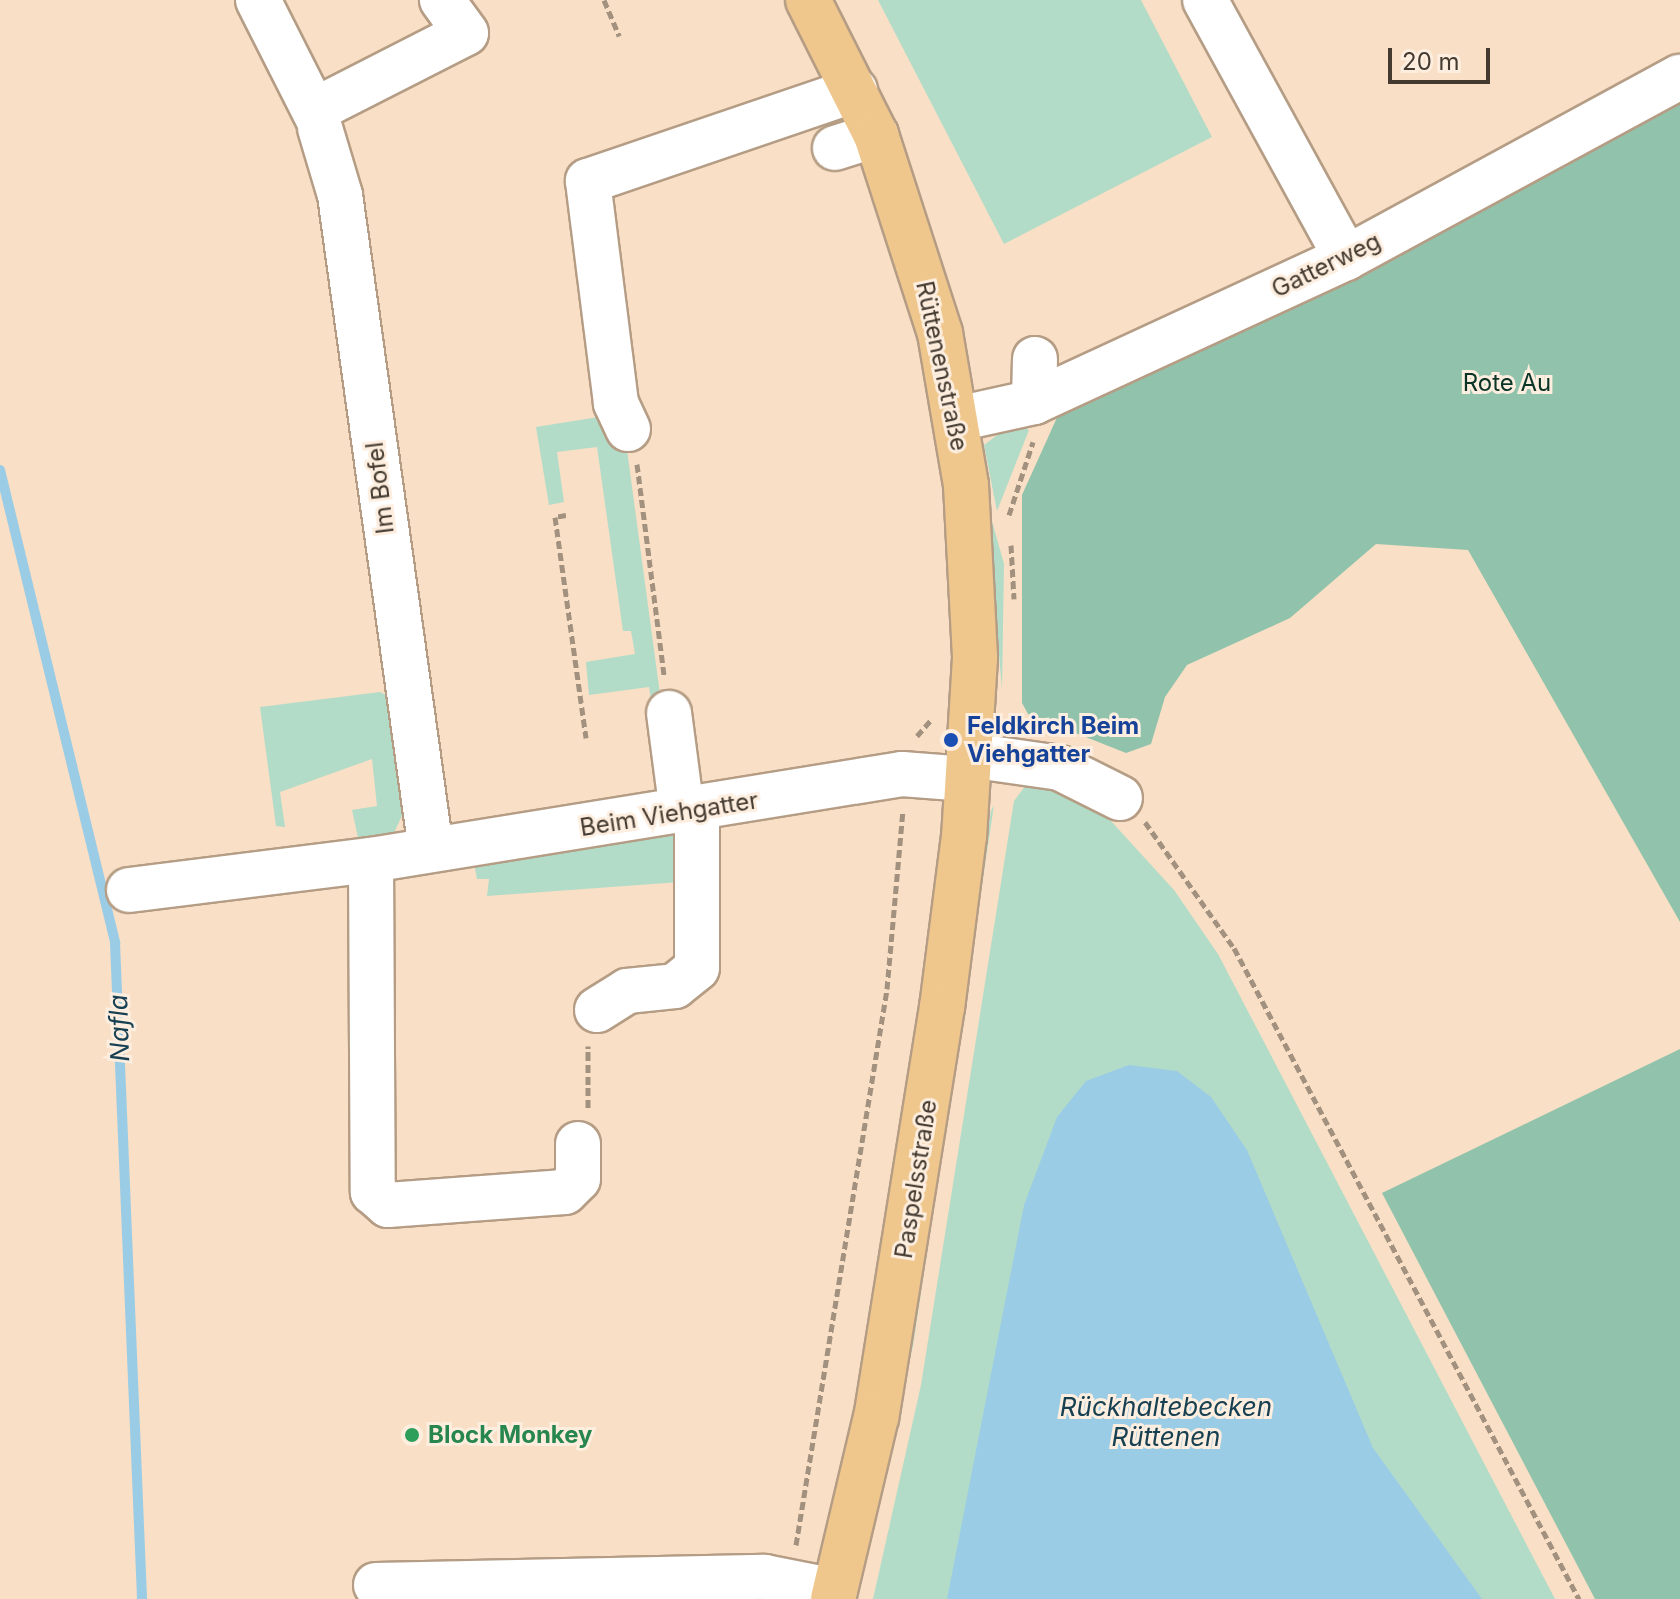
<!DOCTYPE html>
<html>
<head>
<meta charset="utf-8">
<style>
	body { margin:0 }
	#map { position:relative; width:1680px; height:1599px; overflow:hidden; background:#f8dfc5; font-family:Inter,sans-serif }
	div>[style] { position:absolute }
	.green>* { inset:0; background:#b2dcc8 }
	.forest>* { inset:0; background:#91c3ac }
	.water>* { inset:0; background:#9bcce5 }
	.stream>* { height:10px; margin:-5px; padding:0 5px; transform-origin:5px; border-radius:5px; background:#9bcce5 }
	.path>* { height:5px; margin-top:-2.5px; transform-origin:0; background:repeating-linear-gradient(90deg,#a3917f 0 8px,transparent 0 12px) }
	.roads { filter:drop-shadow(2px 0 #b59d85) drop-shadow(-2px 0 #b59d85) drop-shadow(0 2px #b59d85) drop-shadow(0 -2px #b59d85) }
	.minor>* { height:44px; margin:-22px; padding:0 22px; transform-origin:22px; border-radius:22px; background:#fff }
	.major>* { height:44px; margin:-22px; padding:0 22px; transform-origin:22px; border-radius:22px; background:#efc78d }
	.dots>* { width:22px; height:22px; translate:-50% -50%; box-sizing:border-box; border:4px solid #fdeedf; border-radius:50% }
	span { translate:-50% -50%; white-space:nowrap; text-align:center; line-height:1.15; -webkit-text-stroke:6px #fdeedf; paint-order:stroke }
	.street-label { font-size:24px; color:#443a30 }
	.park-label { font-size:24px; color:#0a3526 }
	.transit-label { font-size:24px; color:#164399; font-weight:700 }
	.left { translate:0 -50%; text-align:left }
	.leisure-label { font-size:24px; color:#27864d; font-weight:700 }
	.water-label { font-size:26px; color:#174153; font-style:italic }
	.scale { position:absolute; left:1388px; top:48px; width:102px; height:36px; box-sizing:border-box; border:4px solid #443a30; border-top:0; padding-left:10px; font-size:24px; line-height:28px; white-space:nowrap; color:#443a30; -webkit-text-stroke:6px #fdeedf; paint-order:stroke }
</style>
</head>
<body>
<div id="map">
	<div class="green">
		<div style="clip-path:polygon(878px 0,1141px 0,1212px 137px,1004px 244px)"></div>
		<div style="clip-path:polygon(611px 415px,625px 435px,662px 709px,653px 710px,649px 687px,589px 695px,586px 662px,635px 654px,631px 631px,623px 631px,597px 447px,557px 452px,564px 502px,549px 505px,536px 427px)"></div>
		<div style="clip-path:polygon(1013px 423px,1029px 430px,997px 511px,984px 445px)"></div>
		<div style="clip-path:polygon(990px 514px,1004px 564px,1002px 689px,987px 516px)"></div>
		<div style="clip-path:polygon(380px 692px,397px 700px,409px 800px,390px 842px,360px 847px,352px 810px,377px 806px,372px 759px,280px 792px,285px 827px,276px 826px,260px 707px)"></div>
		<div style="clip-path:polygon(1029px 781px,1052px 784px,1100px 809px,1174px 890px,1218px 954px,1555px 1599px,873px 1599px,921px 1385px,1014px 801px)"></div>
		<div style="clip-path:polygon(994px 805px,913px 1346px,859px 1580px,991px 811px)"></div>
		<div style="clip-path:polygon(676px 829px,680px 882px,487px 896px,489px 879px,477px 879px,473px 858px)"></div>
	</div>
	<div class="forest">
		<div style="clip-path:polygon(1680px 93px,1680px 922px,1468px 550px,1376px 544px,1290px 618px,1187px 665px,1165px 697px,1151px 744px,1126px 753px,1028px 714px,1022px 703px,1022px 495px,1064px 402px)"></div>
		<div style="clip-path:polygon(1680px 1049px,1680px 1599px,1595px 1599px,1382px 1193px)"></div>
	</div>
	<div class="water">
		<div style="clip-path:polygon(1129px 1065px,1177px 1071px,1211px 1097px,1247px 1150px,1373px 1448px,1482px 1599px,947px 1599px,1024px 1205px,1057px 1117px,1086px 1081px)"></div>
	</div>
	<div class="stream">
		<div style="left:0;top:470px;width:487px;rotate:76.3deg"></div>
		<div style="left:115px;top:943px;width:657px;rotate:87.64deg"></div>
	</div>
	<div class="path">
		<div style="left:604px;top:0;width:39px;rotate:67deg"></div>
		<div style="left:637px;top:464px;width:214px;rotate:82.7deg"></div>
		<div style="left:566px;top:515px;width:11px;rotate:170deg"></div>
		<div style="left:555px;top:517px;width:223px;rotate:82deg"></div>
		<div style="left:1009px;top:515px;width:77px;rotate:-71.8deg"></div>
		<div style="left:1011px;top:545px;width:54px;rotate:86.8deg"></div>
		<div style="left:917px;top:736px;width:23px;rotate:-49deg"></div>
		<div style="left:1145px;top:822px;width:154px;rotate:54.8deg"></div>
		<div style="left:1234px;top:948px;width:737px;rotate:62.08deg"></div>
		<div style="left:588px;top:1108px;width:62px;rotate:-90deg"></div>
		<div style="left:796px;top:1545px;width:563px;rotate:-80.7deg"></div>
		<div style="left:887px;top:989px;width:179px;rotate:-84.9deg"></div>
	</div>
	<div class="roads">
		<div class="minor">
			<div style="left:258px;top:0;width:131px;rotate:63.2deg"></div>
			<div style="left:1205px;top:0;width:294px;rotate:61.3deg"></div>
			<div style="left:317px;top:109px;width:167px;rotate:-27deg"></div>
			<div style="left:466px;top:33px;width:41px;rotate:-126deg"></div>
			<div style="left:320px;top:128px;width:70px;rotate:73.4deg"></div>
			<div style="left:340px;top:195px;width:661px;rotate:82.09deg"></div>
			<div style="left:835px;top:148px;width:43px;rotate:-17.6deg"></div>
			<div style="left:1034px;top:402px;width:43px;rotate:-88.7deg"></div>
			<div style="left:957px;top:419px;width:79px;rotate:-12.4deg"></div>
			<div style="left:1034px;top:402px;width:344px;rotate:-24.8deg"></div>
			<div style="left:1346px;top:258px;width:380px;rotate:-28.5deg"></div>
			<div style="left:628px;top:429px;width:29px;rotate:-115deg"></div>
			<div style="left:616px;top:403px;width:224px;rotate:-97.2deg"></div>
			<div style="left:588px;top:181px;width:282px;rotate:-18.8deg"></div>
			<div style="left:669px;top:713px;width:100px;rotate:82.5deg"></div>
			<div style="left:969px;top:755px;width:92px;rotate:8.1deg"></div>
			<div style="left:1060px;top:768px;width:67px;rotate:26.6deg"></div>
			<div style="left:371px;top:860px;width:332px;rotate:89.7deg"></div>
			<div style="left:373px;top:1192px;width:20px;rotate:41deg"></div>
			<div style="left:388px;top:1205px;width:177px;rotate:-4.2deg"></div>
			<div style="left:565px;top:1192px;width:18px;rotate:-45deg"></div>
			<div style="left:578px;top:1179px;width:35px;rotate:-90deg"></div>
			<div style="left:129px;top:890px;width:244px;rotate:-7.1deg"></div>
			<div style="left:371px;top:860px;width:538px;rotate:-9.2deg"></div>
			<div style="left:902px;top:774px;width:65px;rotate:4.4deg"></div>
			<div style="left:597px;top:1010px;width:36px;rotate:-32deg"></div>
			<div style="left:627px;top:991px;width:48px;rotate:-5.9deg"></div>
			<div style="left:675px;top:986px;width:28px;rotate:-39deg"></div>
			<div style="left:697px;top:968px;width:159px;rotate:-90deg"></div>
			<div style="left:376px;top:1585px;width:389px;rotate:-1.2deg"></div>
			<div style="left:765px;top:1577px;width:71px;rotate:11.3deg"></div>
		</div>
		<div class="major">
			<div style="left:808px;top:0;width:151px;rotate:63.3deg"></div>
			<div style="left:876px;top:135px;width:208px;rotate:72.1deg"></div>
			<div style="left:940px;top:333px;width:154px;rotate:80.3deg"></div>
			<div style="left:966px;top:485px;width:173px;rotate:87deg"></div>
			<div style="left:975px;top:658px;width:178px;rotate:93.5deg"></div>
			<div style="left:964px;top:836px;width:172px;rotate:97.3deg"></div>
			<div style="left:942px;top:1007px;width:415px;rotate:99.1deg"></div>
			<div style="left:876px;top:1417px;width:187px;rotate:103.3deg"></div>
		</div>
	</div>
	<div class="dots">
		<div style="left:951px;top:740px;background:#1a4fb4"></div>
		<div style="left:412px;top:1435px;background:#2e9e5b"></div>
	</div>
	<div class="street-label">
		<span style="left:1326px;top:265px;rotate:-26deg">Gatterweg</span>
		<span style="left:942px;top:366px;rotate:78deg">Rüttenenstraße</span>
		<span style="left:380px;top:488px;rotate:-97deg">Im Bofel</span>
		<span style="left:669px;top:814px;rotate:-9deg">Beim Viehgatter</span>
		<span style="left:916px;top:1179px;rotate:-81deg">Paspelsstraße</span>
	</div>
	<div class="park-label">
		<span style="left:1507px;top:383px">Rote Au</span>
	</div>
	<div class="transit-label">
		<span class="left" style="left:967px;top:740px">Feldkirch Beim<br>Viehgatter</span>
	</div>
	<div class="leisure-label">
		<span class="left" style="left:428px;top:1435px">Block Monkey</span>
	</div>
	<div class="water-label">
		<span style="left:119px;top:1028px;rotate:-92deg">Nafla</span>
		<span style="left:1166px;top:1422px">Rückhaltebecken<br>Rüttenen</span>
	</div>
	<div class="scale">20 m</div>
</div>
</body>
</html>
